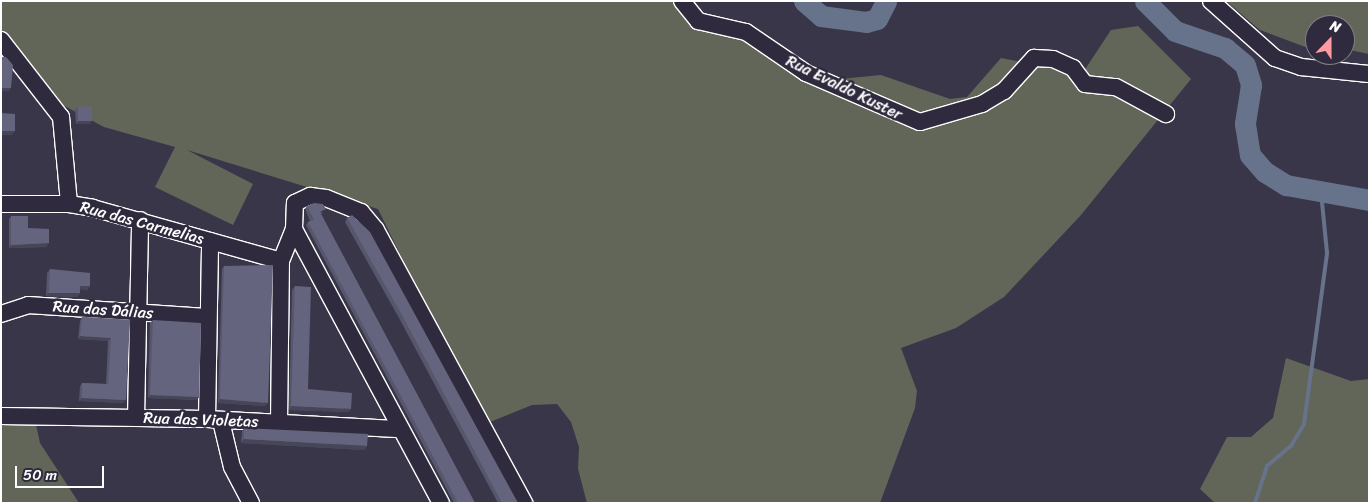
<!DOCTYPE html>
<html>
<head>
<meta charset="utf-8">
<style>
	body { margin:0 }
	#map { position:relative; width:1370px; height:504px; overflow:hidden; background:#3a364a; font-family:Sriracha,sans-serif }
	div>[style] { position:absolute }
	.green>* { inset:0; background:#616658 }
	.stream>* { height:4px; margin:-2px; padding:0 2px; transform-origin:2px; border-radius:2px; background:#66738b }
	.river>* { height:21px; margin:-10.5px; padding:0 10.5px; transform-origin:10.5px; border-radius:10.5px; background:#66738b }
	.roads { filter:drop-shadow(1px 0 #fff) drop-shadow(-1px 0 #fff) drop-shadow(0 1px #fff) drop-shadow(0 -1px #fff) }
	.minor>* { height:16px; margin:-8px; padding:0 8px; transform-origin:8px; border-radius:8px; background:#2f2a3d }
	.wall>* { inset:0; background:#56566c }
	.shaded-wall>* { inset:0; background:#464658 }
	.building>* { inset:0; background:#64647e }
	span { translate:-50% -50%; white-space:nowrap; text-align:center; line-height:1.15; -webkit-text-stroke:5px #2f2a3d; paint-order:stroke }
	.street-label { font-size:16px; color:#fff }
	.frame { position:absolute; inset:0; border:2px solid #fff; pointer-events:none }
	.north { position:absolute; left:1305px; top:15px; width:50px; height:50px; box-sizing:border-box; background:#2f2a3d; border:1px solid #827f8b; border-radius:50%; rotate:22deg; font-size:14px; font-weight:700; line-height:20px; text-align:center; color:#fff }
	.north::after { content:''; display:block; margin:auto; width:18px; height:22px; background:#ff9aa2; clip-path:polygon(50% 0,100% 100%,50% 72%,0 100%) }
	.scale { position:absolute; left:15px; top:466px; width:89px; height:22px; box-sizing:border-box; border:2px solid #fff; border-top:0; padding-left:6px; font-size:15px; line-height:18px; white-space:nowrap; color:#fff; -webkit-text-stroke:4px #2f2a3d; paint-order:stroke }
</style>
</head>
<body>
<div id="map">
	<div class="green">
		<div style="clip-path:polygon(1px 1px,687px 1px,696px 15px,791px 64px,840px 79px,881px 75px,950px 99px,967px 97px,1001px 58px,1082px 74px,1111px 30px,1138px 26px,1191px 79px,1081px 215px,1004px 297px,956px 328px,901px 348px,917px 391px,915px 408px,880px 503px,587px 503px,578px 469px,579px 447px,571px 422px,557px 404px,532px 405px,490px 422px,479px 416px,378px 209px,187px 150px,253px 184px,233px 225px,155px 187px,175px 147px,104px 127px,27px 86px,1px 52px)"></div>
		<div style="clip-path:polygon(1226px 1px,1369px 1px,1369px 54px,1345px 49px,1345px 25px,1315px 25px,1315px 49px,1308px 48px,1260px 30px)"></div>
		<div style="clip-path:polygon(1286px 358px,1351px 381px,1369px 379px,1369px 503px,1215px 503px,1200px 489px,1227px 437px,1251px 437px,1273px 418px)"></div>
		<div style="clip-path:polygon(33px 411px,40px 443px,79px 503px,1px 503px,1px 412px)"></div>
	</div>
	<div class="stream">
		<div style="left:1255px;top:503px;width:39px;rotate:-72deg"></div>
		<div style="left:1267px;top:466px;width:31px;rotate:-40deg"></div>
		<div style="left:1291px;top:446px;width:26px;rotate:-59deg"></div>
		<div style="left:1304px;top:424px;width:173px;rotate:-82.3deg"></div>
		<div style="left:1327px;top:253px;width:61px;rotate:-95.6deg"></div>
	</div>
	<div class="river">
		<div style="left:804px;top:1px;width:23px;rotate:41deg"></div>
		<div style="left:821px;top:16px;width:45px;rotate:7.6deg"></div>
		<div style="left:866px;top:22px;width:11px;rotate:-15deg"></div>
		<div style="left:877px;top:19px;width:20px;rotate:-63deg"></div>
		<div style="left:1145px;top:1px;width:42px;rotate:45deg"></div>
		<div style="left:1175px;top:31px;width:53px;rotate:18.8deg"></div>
		<div style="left:1225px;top:48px;width:26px;rotate:40deg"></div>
		<div style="left:1245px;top:65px;width:21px;rotate:73deg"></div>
		<div style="left:1251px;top:85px;width:39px;rotate:99deg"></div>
		<div style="left:1245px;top:124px;width:31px;rotate:81deg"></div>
		<div style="left:1250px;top:155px;width:23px;rotate:49deg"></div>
		<div style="left:1265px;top:172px;width:25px;rotate:32deg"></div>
		<div style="left:1286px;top:185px;width:84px;rotate:10.2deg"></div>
	</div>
	<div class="roads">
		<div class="minor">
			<div style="left:682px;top:1px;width:26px;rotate:51deg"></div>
			<div style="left:698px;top:21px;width:49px;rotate:12.9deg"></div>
			<div style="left:746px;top:32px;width:73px;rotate:34.3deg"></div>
			<div style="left:806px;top:73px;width:124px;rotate:23.3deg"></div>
			<div style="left:920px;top:122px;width:65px;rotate:-16.2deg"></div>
			<div style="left:982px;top:104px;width:26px;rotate:-31deg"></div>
			<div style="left:1004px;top:91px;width:45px;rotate:-47.7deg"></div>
			<div style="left:1034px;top:58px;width:19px;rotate:3deg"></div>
			<div style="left:1053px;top:59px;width:22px;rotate:24deg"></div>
			<div style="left:1073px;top:68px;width:20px;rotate:53deg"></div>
			<div style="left:1085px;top:84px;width:31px;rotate:6deg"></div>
			<div style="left:1116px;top:87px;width:57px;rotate:28.4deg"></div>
			<div style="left:1211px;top:1px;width:86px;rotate:41.7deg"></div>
			<div style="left:1275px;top:58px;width:28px;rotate:19deg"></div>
			<div style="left:1301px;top:67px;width:68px;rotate:5.9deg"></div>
			<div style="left:1px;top:40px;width:98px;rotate:52.1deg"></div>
			<div style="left:61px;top:117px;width:87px;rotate:84.7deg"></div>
			<div style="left:1px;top:204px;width:68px"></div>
			<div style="left:69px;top:204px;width:24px;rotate:9deg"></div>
			<div style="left:93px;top:208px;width:195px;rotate:15.7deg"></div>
			<div style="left:294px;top:229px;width:311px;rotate:61.8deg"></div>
			<div style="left:1px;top:314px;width:28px;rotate:-18deg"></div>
			<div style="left:28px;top:305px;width:179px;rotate:3.8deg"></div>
			<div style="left:1px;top:416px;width:206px;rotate:0.8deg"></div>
			<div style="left:207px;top:419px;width:194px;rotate:3deg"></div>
			<div style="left:136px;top:418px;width:198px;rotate:-88.8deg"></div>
			<div style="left:207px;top:419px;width:178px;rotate:-89deg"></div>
			<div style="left:221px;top:421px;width:47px;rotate:76.6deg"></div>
			<div style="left:232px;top:467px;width:41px;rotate:62.2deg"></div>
			<div style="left:279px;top:423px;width:162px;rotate:-89.3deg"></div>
			<div style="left:281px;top:261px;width:35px;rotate:-68deg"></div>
			<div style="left:294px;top:229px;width:26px;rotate:-88deg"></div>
			<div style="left:295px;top:203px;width:17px;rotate:-25deg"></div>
			<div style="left:310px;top:196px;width:16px;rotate:7deg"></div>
			<div style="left:326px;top:198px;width:38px;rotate:22deg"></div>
			<div style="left:361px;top:212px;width:23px;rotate:50deg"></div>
			<div style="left:376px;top:230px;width:311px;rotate:61.5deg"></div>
		</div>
	</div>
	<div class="wall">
		<div style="clip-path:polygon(78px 107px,90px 124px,76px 124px,75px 110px)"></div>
		<div style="clip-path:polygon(307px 206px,323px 213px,321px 214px,475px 503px,454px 503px,306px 225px,308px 222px,310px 221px,305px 209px)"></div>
		<div style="clip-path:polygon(11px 216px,49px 243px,46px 247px,9px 248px,9px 219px)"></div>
		<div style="clip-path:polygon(347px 218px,518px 503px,498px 503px,399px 318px,345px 222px)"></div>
		<div style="clip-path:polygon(224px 266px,265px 406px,218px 403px,222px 269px)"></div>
		<div style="clip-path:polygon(50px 269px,90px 286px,87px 290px,80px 289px,80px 293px,77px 297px,46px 296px,47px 273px)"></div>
		<div style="clip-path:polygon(295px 286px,308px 389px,349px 412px,289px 410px,292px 290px)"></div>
		<div style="clip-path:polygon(82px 317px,130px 320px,123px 403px,79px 401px,80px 386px,82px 383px,106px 384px,108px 341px,78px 339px,80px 321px)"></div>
		<div style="clip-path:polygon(153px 320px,199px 397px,197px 400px,148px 398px,150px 323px)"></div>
		<div style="clip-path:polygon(244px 428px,365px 450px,241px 443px,242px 431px)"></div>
	</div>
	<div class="shaded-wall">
		<div style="clip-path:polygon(1px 88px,11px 88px,9px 91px,1px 91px)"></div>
		<div style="clip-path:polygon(78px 121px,92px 121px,90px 124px,76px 124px)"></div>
		<div style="clip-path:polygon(1px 131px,15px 131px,12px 135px,1px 135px)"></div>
		<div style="clip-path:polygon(49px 243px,46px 247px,9px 248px,11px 245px)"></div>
		<div style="clip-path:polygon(80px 286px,90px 286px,87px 290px,78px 289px)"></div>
		<div style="clip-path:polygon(49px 293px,80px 293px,77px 297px,46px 296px)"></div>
		<div style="clip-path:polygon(80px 336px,111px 338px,108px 341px,78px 339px)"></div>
		<div style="clip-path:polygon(150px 395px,199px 397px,197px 400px,148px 398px)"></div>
		<div style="clip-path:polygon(82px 398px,126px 400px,123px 403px,79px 401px)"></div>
		<div style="clip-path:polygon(220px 399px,268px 403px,265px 406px,218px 403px)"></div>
		<div style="clip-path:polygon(291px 406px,351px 409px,349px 412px,289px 410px)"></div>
		<div style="clip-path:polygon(244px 439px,367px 446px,365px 450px,241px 443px)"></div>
	</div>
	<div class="building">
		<div style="clip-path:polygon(1px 57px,6px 57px,13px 65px,11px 88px,1px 88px)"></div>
		<div style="clip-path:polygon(92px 106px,92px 121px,78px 121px,78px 107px)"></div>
		<div style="clip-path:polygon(1px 113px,15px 114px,15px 131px,1px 131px)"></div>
		<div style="clip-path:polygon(314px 203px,323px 204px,326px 209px,320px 212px,328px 227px,475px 503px,458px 503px,308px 222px,314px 220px,307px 206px)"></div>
		<div style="clip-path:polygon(352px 215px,370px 232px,518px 503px,502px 503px,402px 315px,347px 218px)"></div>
		<div style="clip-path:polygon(11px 216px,28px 216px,28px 228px,49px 229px,49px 243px,11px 245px)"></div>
		<div style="clip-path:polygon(273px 265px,268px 403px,220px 399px,224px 266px)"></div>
		<div style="clip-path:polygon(50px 269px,90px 273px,90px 286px,80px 286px,80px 293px,49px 293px)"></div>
		<div style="clip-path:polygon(295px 286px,311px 287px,308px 389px,352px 393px,351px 409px,291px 406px)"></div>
		<div style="clip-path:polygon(82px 317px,130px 320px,126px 400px,82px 398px,82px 383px,108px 384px,111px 338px,80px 336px)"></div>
		<div style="clip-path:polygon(153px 320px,201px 323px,199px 397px,150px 395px)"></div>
		<div style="clip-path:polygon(244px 428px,368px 434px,367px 446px,244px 439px)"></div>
	</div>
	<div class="street-label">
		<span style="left:844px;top:88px;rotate:26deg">Rua Evaldo Kuster</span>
		<span style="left:142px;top:223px;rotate:15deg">Rua das Carmelias</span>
		<span style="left:103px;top:310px;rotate:4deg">Rua das Dálias</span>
		<span style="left:201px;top:420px;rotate:2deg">Rua das Violetas</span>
	</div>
	<div class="frame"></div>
	<div class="north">N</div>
	<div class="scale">50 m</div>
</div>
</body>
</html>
